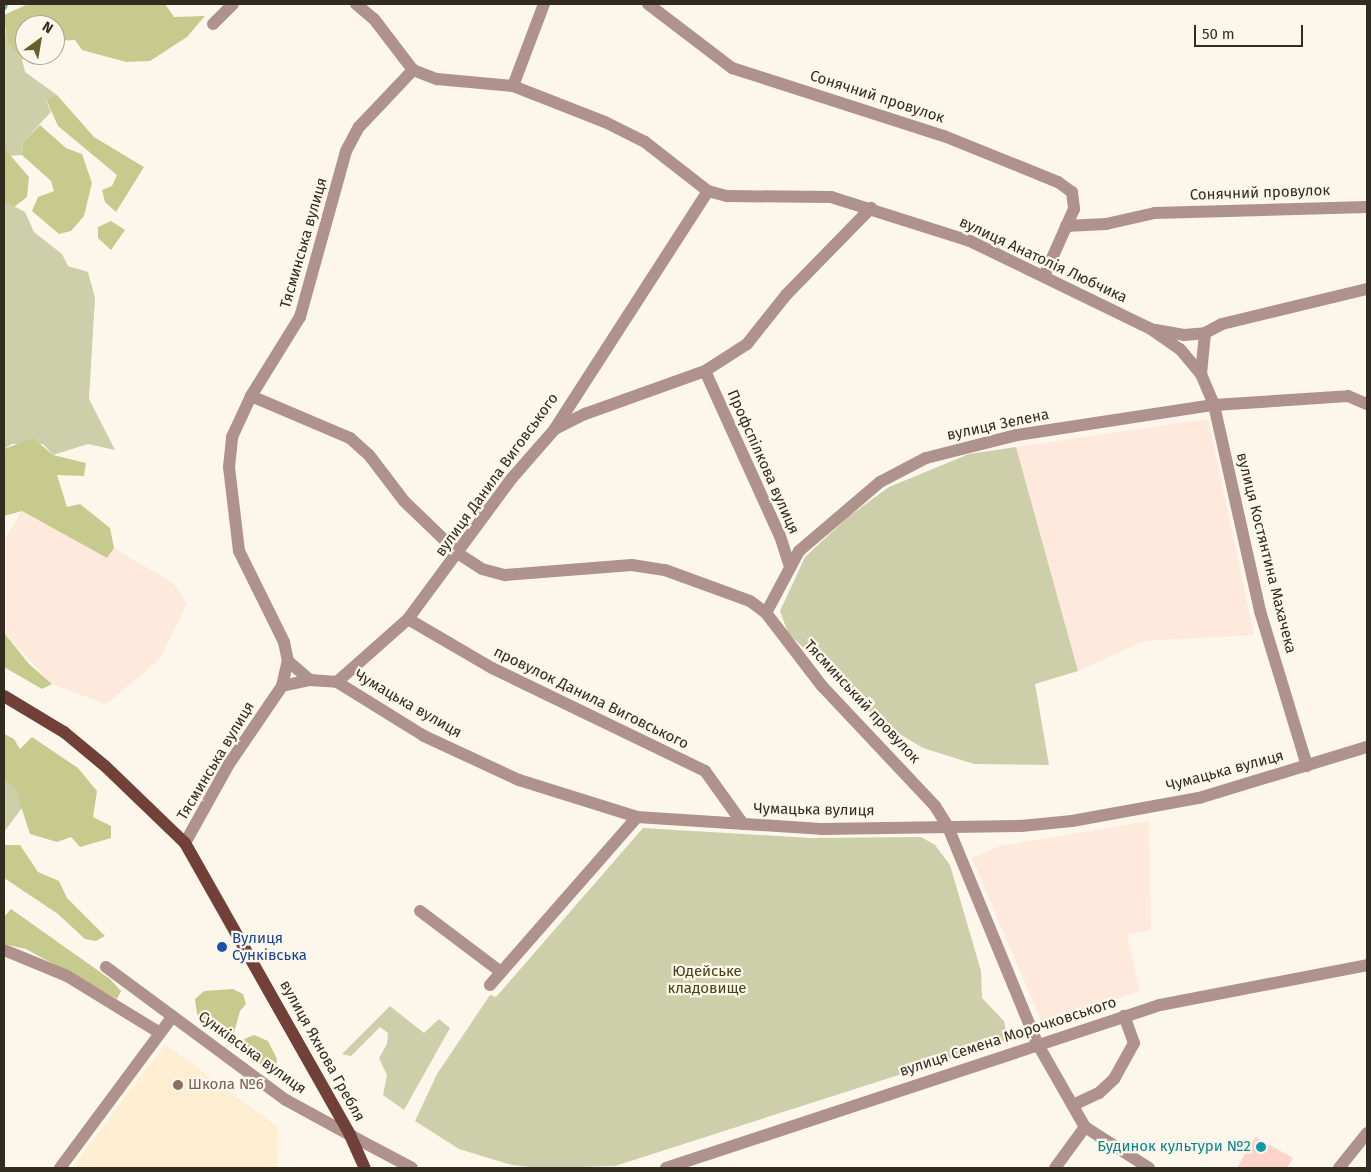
<!DOCTYPE html>
<html>
<head>
<meta charset="utf-8">
<style>
	body { margin:0 }
	#map { position:relative; width:1371px; height:1172px; overflow:hidden; background:#fdf7eb; font-family:"Fira Sans",sans-serif }
	div>[style] { position:absolute }
	.industrial>* { inset:0; background:#ffe8dc }
	.built>* { inset:0; background:#ffeed1 }
	.green>* { inset:0; background:#cccfa9 }
	.forest>* { inset:0; background:#c6ca8c }
	.stream>* { height:4.5px; margin:-2.25px; padding:0 2.25px; transform-origin:2.25px; border-radius:2.25px; background:#59adb6 }
	.building>* { inset:0; background:#fdd3ca }
	.minor>* { height:12px; margin:-6px; padding:0 6px; transform-origin:6px; border-radius:6px; background:#b0928d }
	.tertiary>* { height:12px; margin:-6px; padding:0 6px; transform-origin:6px; border-radius:6px; background:#b0928d }
	.primary>* { height:12px; margin:-6px; padding:0 6px; transform-origin:6px; border-radius:6px; background:#714038 }
	.dots>* { width:14px; height:14px; translate:-50% -50%; box-sizing:border-box; border:2px solid #fdf7eb; border-radius:50% }
	span { translate:-50% -50%; white-space:nowrap; text-align:center; line-height:1.15; -webkit-text-stroke:4.5px #fdf7eb; paint-order:stroke }
	.street-label { font-size:15px; color:#322c20 }
	.transit-label { font-size:15px; color:#164399 }
	.left { translate:0 -50%; text-align:left }
	.park-label { font-size:15px; color:#424314 }
	.education-label { font-size:15px; color:#785e54 }
	.culture-label { font-size:15px; color:#0d838f }
	.right { translate:-100% -50%; text-align:right }
	.frame { position:absolute; inset:0; border:5px solid #322c20; pointer-events:none }
	.north { position:absolute; left:15px; top:15px; width:50px; height:50px; box-sizing:border-box; background:#fdf7eb; border:1px solid #aca69a; border-radius:50%; rotate:32deg; font-size:14px; font-weight:700; line-height:20px; text-align:center; color:#322c20 }
	.north::after { content:''; display:block; margin:auto; width:18px; height:22px; background:#675e2a; clip-path:polygon(50% 0,100% 100%,50% 72%,0 100%) }
	.scale { position:absolute; left:1194px; top:25px; width:109px; height:22px; box-sizing:border-box; border:2px solid #322c20; border-top:0; padding-left:6px; font-size:15px; line-height:18px; white-space:nowrap; color:#322c20; -webkit-text-stroke:4px #fdf7eb; paint-order:stroke }
</style>
</head>
<body>
<div id="map">
	<div class="industrial">
		<div style="clip-path:polygon(1208px 419px,1254px 635px,1144px 641px,1078px 671px,1016px 447px)"></div>
		<div style="clip-path:polygon(21px 511px,107px 558px,114px 548px,173px 583px,187px 604px,159px 660px,106px 704px,52px 684px,4px 633px,4px 541px)"></div>
		<div style="clip-path:polygon(1149px 821px,1151px 930px,1127px 935px,1140px 991px,1042px 1023px,972px 858px,1000px 846px)"></div>
	</div>
	<div class="built">
		<div style="clip-path:polygon(165px 1044px,278px 1127px,278px 1168px,72px 1168px)"></div>
	</div>
	<div class="green">
		<div style="clip-path:polygon(4px 22px,7px 43px,22px 59px,25px 72px,57px 95px,46px 100px,51px 112px,23px 142px,22px 155px,9px 156px,4px 148px)"></div>
		<div style="clip-path:polygon(4px 201px,25px 212px,34px 232px,62px 254px,68px 266px,88px 272px,95px 298px,89px 399px,115px 450px,88px 444px,53px 455px,43px 444px,12px 444px,4px 449px)"></div>
		<div style="clip-path:polygon(1016px 447px,1078px 671px,1035px 684px,1049px 765px,974px 764px,923px 748px,881px 723px,788px 633px,780px 611px,805px 557px,848px 517px,889px 487px,969px 454px)"></div>
		<div style="clip-path:polygon(4px 781px,15px 788px,22px 808px,4px 832px)"></div>
		<div style="clip-path:polygon(643px 828px,811px 838px,921px 837px,935px 845px,950px 865px,981px 971px,982px 998px,1004px 1021px,1008px 1040px,615px 1166px,539px 1168px,512px 1165px,459px 1149px,415px 1121px,437px 1074px,490px 995px,496px 997px)"></div>
		<div style="clip-path:polygon(390px 1006px,424px 1033px,439px 1019px,450px 1028px,404px 1110px,383px 1095px,387px 1075px,379px 1058px,387px 1044px,388px 1033px,380px 1027px,351px 1056px,342px 1054px)"></div>
	</div>
	<div class="forest">
		<div style="clip-path:polygon(28px 4px,165px 4px,174px 17px,205px 16px,187px 37px,150px 61px,126px 62px,82px 50px,75px 40px,55px 41px,55px 25px,25px 25px,25px 55px,48px 55px,46px 61px,22px 59px,7px 43px,4px 15px)"></div>
		<div style="clip-path:polygon(57px 95px,94px 137px,144px 167px,116px 212px,105px 202px,102px 190px,112px 186px,117px 175px,58px 126px,46px 99px)"></div>
		<div style="clip-path:polygon(40px 125px,66px 148px,82px 154px,92px 183px,84px 216px,71px 231px,59px 234px,32px 211px,38px 197px,54px 191px,51px 181px,22px 155px,23px 142px)"></div>
		<div style="clip-path:polygon(4px 148px,29px 177px,27px 197px,14px 207px,4px 201px)"></div>
		<div style="clip-path:polygon(111px 221px,125px 230px,111px 250px,98px 238px,98px 227px)"></div>
		<div style="clip-path:polygon(33px 438px,53px 455px,86px 463px,84px 476px,57px 475px,67px 507px,80px 504px,110px 528px,114px 548px,107px 558px,22px 511px,4px 516px,4px 449px)"></div>
		<div style="clip-path:polygon(4px 633px,29px 664px,52px 684px,42px 689px,4px 667px)"></div>
		<div style="clip-path:polygon(4px 734px,14px 739px,20px 749px,32px 737px,78px 768px,97px 791px,93px 817px,111px 826px,111px 838px,80px 847px,71px 837px,57px 842px,30px 834px,15px 788px,4px 781px)"></div>
		<div style="clip-path:polygon(4px 845px,20px 845px,38px 872px,59px 881px,67px 898px,105px 936px,96px 941px,85px 939px,58px 914px,4px 878px)"></div>
		<div style="clip-path:polygon(11px 909px,110px 979px,121px 991px,117px 999px,26px 949px,4px 944px,4px 917px)"></div>
		<div style="clip-path:polygon(233px 989px,243px 994px,246px 1004px,240px 1011px,233px 1036px,222px 1038px,197px 1014px,195px 999px,204px 991px)"></div>
		<div style="clip-path:polygon(254px 1035px,268px 1041px,277px 1059px,276px 1068px,265px 1068px,247px 1053px,244px 1039px)"></div>
	</div>
	<div class="stream">
		<div style="left:4px;top:7px;width:3px;rotate:-72deg"></div>
	</div>
	<div class="building">
		<div style="clip-path:polygon(1255px 1137px,1293px 1158px,1287px 1168px,1237px 1168px)"></div>
	</div>
	<div class="minor">
		<div style="left:356px;top:4px;width:23px;rotate:40deg"></div>
		<div style="left:374px;top:19px;width:64px;rotate:52.6deg"></div>
		<div style="left:413px;top:70px;width:26px;rotate:21deg"></div>
		<div style="left:437px;top:79px;width:76px;rotate:5.3deg"></div>
		<div style="left:513px;top:86px;width:99px;rotate:21.4deg"></div>
		<div style="left:605px;top:122px;width:45px;rotate:26.6deg"></div>
		<div style="left:645px;top:142px;width:80px;rotate:37.9deg"></div>
		<div style="left:708px;top:191px;width:20px;rotate:15deg"></div>
		<div style="left:727px;top:196px;width:104px;rotate:0.6deg"></div>
		<div style="left:831px;top:197px;width:146px;rotate:17.6deg"></div>
		<div style="left:970px;top:241px;width:201px;rotate:25.9deg"></div>
		<div style="left:1151px;top:329px;width:35px;rotate:35deg"></div>
		<div style="left:1180px;top:349px;width:33px;rotate:50deg"></div>
		<div style="left:1201px;top:374px;width:34px;rotate:67deg"></div>
		<div style="left:1214px;top:405px;width:134px;rotate:-3.8deg"></div>
		<div style="left:1348px;top:396px;width:21px;rotate:23deg"></div>
		<div style="left:648px;top:4px;width:106px;rotate:37.3deg"></div>
		<div style="left:732px;top:68px;width:223px;rotate:17.8deg"></div>
		<div style="left:944px;top:136px;width:123px;rotate:22deg"></div>
		<div style="left:1058px;top:182px;width:17px;rotate:36deg"></div>
		<div style="left:1072px;top:192px;width:17px;rotate:83deg"></div>
		<div style="left:1074px;top:209px;width:73px;rotate:114.1deg"></div>
		<div style="left:213px;top:24px;width:28px;rotate:-45deg"></div>
		<div style="left:513px;top:86px;width:88px;rotate:-69.3deg"></div>
		<div style="left:1066px;top:226px;width:40px;rotate:-2.9deg"></div>
		<div style="left:1106px;top:224px;width:50px;rotate:-12.7deg"></div>
		<div style="left:1155px;top:213px;width:212px;rotate:-1.6deg"></div>
		<div style="left:1156px;top:330px;width:28px;rotate:10deg"></div>
		<div style="left:1184px;top:335px;width:21px;rotate:-5deg"></div>
		<div style="left:1205px;top:333px;width:19px;rotate:-28deg"></div>
		<div style="left:1222px;top:324px;width:149px;rotate:-13.6deg"></div>
		<div style="left:705px;top:371px;width:181px;rotate:65.6deg"></div>
		<div style="left:780px;top:536px;width:32px;rotate:72deg"></div>
		<div style="left:1201px;top:374px;width:41px;rotate:-84.4deg"></div>
		<div style="left:251px;top:396px;width:108px;rotate:23deg"></div>
		<div style="left:350px;top:438px;width:25px;rotate:42deg"></div>
		<div style="left:369px;top:455px;width:58px;rotate:52.7deg"></div>
		<div style="left:404px;top:501px;width:76px;rotate:43.9deg"></div>
		<div style="left:459px;top:554px;width:27px;rotate:33deg"></div>
		<div style="left:482px;top:569px;width:24px;rotate:15deg"></div>
		<div style="left:505px;top:575px;width:127px;rotate:-4.5deg"></div>
		<div style="left:632px;top:565px;width:33px;rotate:9deg"></div>
		<div style="left:665px;top:570px;width:90px;rotate:20deg"></div>
		<div style="left:750px;top:601px;width:20px;rotate:37deg"></div>
		<div style="left:766px;top:613px;width:92px;rotate:52.5deg"></div>
		<div style="left:822px;top:686px;width:165px;rotate:46.7deg"></div>
		<div style="left:935px;top:806px;width:25px;rotate:58deg"></div>
		<div style="left:948px;top:827px;width:234px;rotate:67.6deg"></div>
		<div style="left:1037px;top:1043px;width:97px;rotate:60.3deg"></div>
		<div style="left:1085px;top:1127px;width:76px;rotate:32.6deg"></div>
		<div style="left:555px;top:429px;width:34px;rotate:-27deg"></div>
		<div style="left:585px;top:414px;width:127px;rotate:-19.7deg"></div>
		<div style="left:705px;top:371px;width:50px;rotate:-32.7deg"></div>
		<div style="left:747px;top:344px;width:63px;rotate:-51.5deg"></div>
		<div style="left:786px;top:295px;width:122px;rotate:-45.7deg"></div>
		<div style="left:766px;top:613px;width:70px;rotate:-62deg"></div>
		<div style="left:799px;top:551px;width:106px;rotate:-40.4deg"></div>
		<div style="left:880px;top:482px;width:52px;rotate:-27.6deg"></div>
		<div style="left:926px;top:458px;width:94px;rotate:-14.2deg"></div>
		<div style="left:1017px;top:435px;width:199px;rotate:-8.7deg"></div>
		<div style="left:1214px;top:405px;width:211px;rotate:77.4deg"></div>
		<div style="left:1260px;top:611px;width:162px;rotate:73.1deg"></div>
		<div style="left:408px;top:619px;width:97px;rotate:30.3deg"></div>
		<div style="left:492px;top:668px;width:237px;rotate:25.8deg"></div>
		<div style="left:705px;top:771px;width:65px;rotate:54.4deg"></div>
		<div style="left:288px;top:661px;width:29px;rotate:41deg"></div>
		<div style="left:337px;top:682px;width:95px;rotate:-41.6deg"></div>
		<div style="left:408px;top:619px;width:175px;rotate:-53.6deg"></div>
		<div style="left:512px;top:478px;width:64px;rotate:-48.8deg"></div>
		<div style="left:554px;top:430px;width:284px;rotate:-57.2deg"></div>
		<div style="left:282px;top:686px;width:29px;rotate:-12deg"></div>
		<div style="left:310px;top:680px;width:27px;rotate:4deg"></div>
		<div style="left:337px;top:682px;width:102px;rotate:31.8deg"></div>
		<div style="left:424px;top:736px;width:105px;rotate:24.9deg"></div>
		<div style="left:519px;top:780px;width:124px;rotate:17.4deg"></div>
		<div style="left:637px;top:817px;width:184px;rotate:3.7deg"></div>
		<div style="left:821px;top:829px;width:200px;rotate:-0.9deg"></div>
		<div style="left:1021px;top:826px;width:51px;rotate:-5.6deg"></div>
		<div style="left:1072px;top:821px;width:129px;rotate:-10.3deg"></div>
		<div style="left:1199px;top:798px;width:176px;rotate:-16.9deg"></div>
		<div style="left:185px;top:843px;width:90px;rotate:-60.9deg"></div>
		<div style="left:229px;top:764px;width:94px;rotate:-55.8deg"></div>
		<div style="left:282px;top:686px;width:26px;rotate:-77deg"></div>
		<div style="left:288px;top:661px;width:19px;rotate:-102deg"></div>
		<div style="left:284px;top:642px;width:102px;rotate:-116.3deg"></div>
		<div style="left:239px;top:551px;width:85px;rotate:-96.8deg"></div>
		<div style="left:229px;top:467px;width:30px;rotate:-84deg"></div>
		<div style="left:232px;top:437px;width:45px;rotate:-65.1deg"></div>
		<div style="left:251px;top:396px;width:93px;rotate:-58.2deg"></div>
		<div style="left:300px;top:317px;width:172px;rotate:-74.5deg"></div>
		<div style="left:346px;top:151px;width:27px;rotate:-62deg"></div>
		<div style="left:359px;top:127px;width:79px;rotate:-46.5deg"></div>
		<div style="left:420px;top:911px;width:101px;rotate:37deg"></div>
		<div style="left:4px;top:950px;width:68px;rotate:22.4deg"></div>
		<div style="left:67px;top:976px;width:109px;rotate:31.5deg"></div>
		<div style="left:106px;top:967px;width:224px;rotate:36.5deg"></div>
		<div style="left:286px;top:1100px;width:73px;rotate:28.7deg"></div>
		<div style="left:490px;top:985px;width:223px;rotate:-48.8deg"></div>
		<div style="left:1073px;top:1105px;width:29px;rotate:-25deg"></div>
		<div style="left:1099px;top:1093px;width:21px;rotate:-43deg"></div>
		<div style="left:1114px;top:1079px;width:41px;rotate:-60.9deg"></div>
		<div style="left:1134px;top:1043px;width:29px;rotate:-110deg"></div>
		<div style="left:60px;top:1168px;width:189px;rotate:-53.4deg"></div>
		<div style="left:666px;top:1168px;width:520px;rotate:-18.26deg"></div>
		<div style="left:1160px;top:1005px;width:211px;rotate:-10.9deg"></div>
		<div style="left:1055px;top:1168px;width:51px;rotate:-53.8deg"></div>
		<div style="left:1339px;top:1168px;width:45px;rotate:-51.3deg"></div>
	</div>
	<div class="tertiary">
		<div style="left:350px;top:1135px;width:70px;rotate:28deg"></div>
	</div>
	<div class="primary">
		<div style="left:4px;top:696px;width:70px;rotate:31deg"></div>
		<div style="left:64px;top:732px;width:53px;rotate:39.7deg"></div>
		<div style="left:105px;top:766px;width:111px;rotate:43.9deg"></div>
		<div style="left:185px;top:843px;width:335px;rotate:60.5deg"></div>
		<div style="left:350px;top:1135px;width:36px;rotate:66deg"></div>
	</div>
	<div class="dots">
		<div style="left:222px;top:947px;background:#1a4fb4"></div>
		<div style="left:178px;top:1085px;background:#8d6e63"></div>
		<div style="left:1261px;top:1147px;background:#0f9aa8"></div>
	</div>
	<div class="street-label">
		<span style="left:877px;top:97px;rotate:18deg">Сонячний провулок</span>
		<span style="left:1260px;top:193px;rotate:-2deg">Сонячний провулок</span>
		<span style="left:304px;top:243px;rotate:-74deg">Тясминська вулиця</span>
		<span style="left:1043px;top:260px;rotate:25deg">вулиця Анатолія Любчика</span>
		<span style="left:998px;top:425px;rotate:-12deg">вулиця Зелена</span>
		<span style="left:763px;top:462px;rotate:66deg">Профспілкова вулиця</span>
		<span style="left:497px;top:475px;rotate:-54deg">вулиця Данила Виговського</span>
		<span style="left:1266px;top:553px;rotate:76deg">вулиця Костянтина Махачека</span>
		<span style="left:591px;top:698px;rotate:26deg">провулок Данила Виговського</span>
		<span style="left:862px;top:702px;rotate:47deg">Тясминський провулок</span>
		<span style="left:408px;top:704px;rotate:30deg">Чумацька вулиця</span>
		<span style="left:216px;top:761px;rotate:-59deg">Тясминська вулиця</span>
		<span style="left:1225px;top:771px;rotate:-15deg">Чумацька вулиця</span>
		<span style="left:814px;top:810px;rotate:1deg">Чумацька вулиця</span>
		<span style="left:1008px;top:1037px;rotate:-18deg">вулиця Семена Морочковського</span>
		<span style="left:322px;top:1051px;rotate:61deg">вулиця Яхнова Гребля</span>
		<span style="left:252px;top:1053px;rotate:36deg">Сунківська вулиця</span>
	</div>
	<div class="transit-label">
		<span class="left" style="left:232px;top:947px">Вулиця<br>Сунківська</span>
	</div>
	<div class="park-label">
		<span style="left:707px;top:980px">Юдейське<br>кладовище</span>
	</div>
	<div class="education-label">
		<span class="left" style="left:188px;top:1085px">Школа №6</span>
	</div>
	<div class="culture-label">
		<span class="right" style="left:1251px;top:1147px">Будинок культури №2</span>
	</div>
	<div class="frame"></div>
	<div class="north">N</div>
	<div class="scale">50 m</div>
</div>
</body>
</html>
